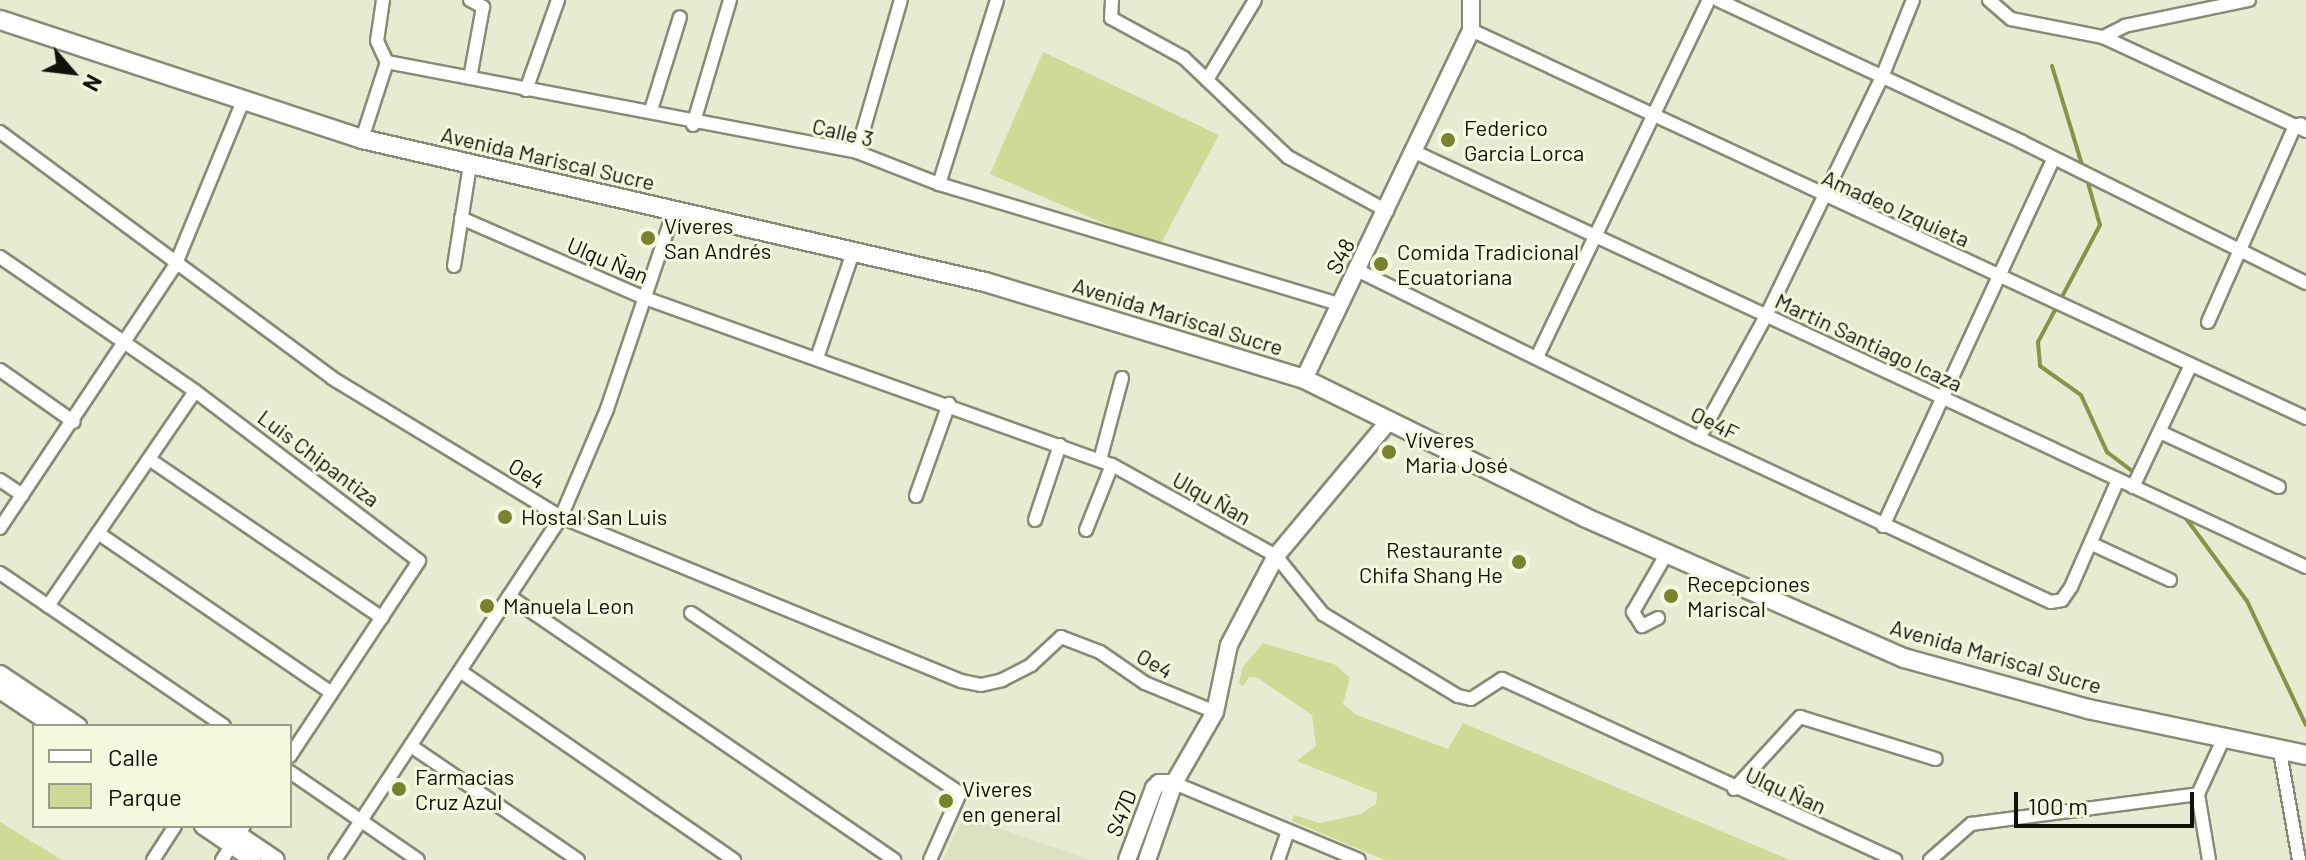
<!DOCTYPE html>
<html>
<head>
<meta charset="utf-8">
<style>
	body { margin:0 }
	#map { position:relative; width:2306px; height:860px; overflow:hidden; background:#e6ebd2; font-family:Barlow,sans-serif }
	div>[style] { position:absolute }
	.built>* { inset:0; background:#dbe1c1 }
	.green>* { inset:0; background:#d0da97 }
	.stream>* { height:4px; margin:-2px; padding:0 2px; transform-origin:2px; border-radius:2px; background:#899346 }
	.roads { filter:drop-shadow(2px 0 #878b75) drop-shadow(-2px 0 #878b75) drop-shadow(0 2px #878b75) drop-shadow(0 -2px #878b75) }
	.minor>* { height:12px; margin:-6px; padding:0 6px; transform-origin:6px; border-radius:6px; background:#fff }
	.tertiary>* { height:16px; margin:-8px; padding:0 8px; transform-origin:8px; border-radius:8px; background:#fff }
	.secondary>* { height:18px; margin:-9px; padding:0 9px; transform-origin:9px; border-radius:9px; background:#fff }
	.dots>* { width:22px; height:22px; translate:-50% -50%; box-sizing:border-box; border:4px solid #f4f8df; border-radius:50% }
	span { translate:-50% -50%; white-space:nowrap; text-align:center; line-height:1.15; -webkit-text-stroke:6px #f4f8df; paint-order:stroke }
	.poi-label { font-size:22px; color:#101109 }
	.left { translate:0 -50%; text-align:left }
	.right { translate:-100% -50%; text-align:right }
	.street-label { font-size:22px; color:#101109 }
	.legend { position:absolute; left:32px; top:724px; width:260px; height:104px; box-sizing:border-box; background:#f4f8df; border:2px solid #999c89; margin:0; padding:10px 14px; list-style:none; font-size:24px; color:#101109 }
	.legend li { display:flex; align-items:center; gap:16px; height:40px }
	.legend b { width:40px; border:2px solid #999c89 }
	.north { position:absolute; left:32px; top:32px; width:80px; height:80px; -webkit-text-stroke:6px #f4f8df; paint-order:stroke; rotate:118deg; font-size:22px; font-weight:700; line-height:32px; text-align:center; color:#101109 }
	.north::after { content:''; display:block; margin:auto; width:28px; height:36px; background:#101109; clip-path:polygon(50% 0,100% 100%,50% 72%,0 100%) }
	.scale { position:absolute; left:2014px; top:792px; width:180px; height:36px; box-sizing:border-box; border:4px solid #101109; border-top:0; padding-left:10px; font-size:24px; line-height:28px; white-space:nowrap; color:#101109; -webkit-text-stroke:6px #f4f8df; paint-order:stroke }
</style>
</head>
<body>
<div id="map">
	<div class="built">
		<div style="clip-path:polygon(964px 816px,1090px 860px,943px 860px)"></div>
	</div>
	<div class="green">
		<div style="clip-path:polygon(1043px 52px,1219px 135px,1159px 247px,990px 174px)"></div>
		<div style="clip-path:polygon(1263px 643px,1336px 665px,1350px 678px,1343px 704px,1357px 715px,1448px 749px,1463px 723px,1790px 860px,1385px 860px,1292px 821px,1294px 815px,1320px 823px,1361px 814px,1376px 804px,1377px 793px,1297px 761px,1316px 746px,1312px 715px,1258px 678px,1249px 677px,1243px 687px,1239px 683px,1243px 667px)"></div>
		<div style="clip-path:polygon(0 822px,62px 860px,0 860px)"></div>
	</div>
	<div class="stream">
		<div style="left:2052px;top:66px;width:107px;rotate:73.1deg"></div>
		<div style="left:2086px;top:176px;width:51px;rotate:74.1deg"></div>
		<div style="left:2100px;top:225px;width:132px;rotate:117.9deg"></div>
		<div style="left:2038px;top:342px;width:24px;rotate:85deg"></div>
		<div style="left:2040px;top:366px;width:50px;rotate:35.3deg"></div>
		<div style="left:2081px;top:395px;width:63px;rotate:65.5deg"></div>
		<div style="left:2107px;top:452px;width:35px;rotate:37deg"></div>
		<div style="left:2185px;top:517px;width:104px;rotate:53.6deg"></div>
		<div style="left:2247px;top:601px;width:137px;rotate:64.6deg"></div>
	</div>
	<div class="roads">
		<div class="minor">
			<div style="left:383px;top:0;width:41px;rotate:98.3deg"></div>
			<div style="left:377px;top:41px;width:23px;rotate:65deg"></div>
			<div style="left:387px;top:62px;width:479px;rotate:10.8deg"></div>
			<div style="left:857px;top:152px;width:88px;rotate:21.3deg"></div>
			<div style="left:939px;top:184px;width:419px;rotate:16.7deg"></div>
			<div style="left:470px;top:0;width:15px;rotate:28deg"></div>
			<div style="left:483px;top:7px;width:72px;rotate:100.4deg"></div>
			<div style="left:1112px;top:0;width:18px;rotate:93deg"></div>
			<div style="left:1111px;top:18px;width:83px;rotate:28.7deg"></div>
			<div style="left:1184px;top:58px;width:144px;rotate:43.6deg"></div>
			<div style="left:1288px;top:157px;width:113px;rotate:28.6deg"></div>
			<div style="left:1718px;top:0;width:336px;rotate:25deg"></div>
			<div style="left:2022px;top:142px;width:317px;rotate:26.4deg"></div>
			<div style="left:1989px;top:0;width:29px;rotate:41deg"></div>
			<div style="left:2011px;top:19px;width:94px;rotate:11.1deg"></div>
			<div style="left:2249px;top:0;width:127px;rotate:168.2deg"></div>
			<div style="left:2125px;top:26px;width:25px;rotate:153deg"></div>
			<div style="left:2103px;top:37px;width:224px;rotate:24.8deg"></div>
			<div style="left:1471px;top:30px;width:921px;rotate:24.92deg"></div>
			<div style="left:1207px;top:80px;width:93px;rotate:-59deg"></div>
			<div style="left:526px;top:90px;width:96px;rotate:-70.4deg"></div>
			<div style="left:651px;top:110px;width:97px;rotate:-72.7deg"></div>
			<div style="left:693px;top:125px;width:130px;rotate:-73.5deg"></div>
			<div style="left:0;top:132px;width:413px;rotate:36.5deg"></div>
			<div style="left:332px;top:378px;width:268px;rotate:31.3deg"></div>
			<div style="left:561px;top:517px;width:432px;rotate:22.3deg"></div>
			<div style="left:961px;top:681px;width:20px;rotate:11deg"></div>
			<div style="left:981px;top:685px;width:22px;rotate:-13deg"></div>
			<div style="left:1002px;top:680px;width:33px;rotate:-27deg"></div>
			<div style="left:1031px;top:665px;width:41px;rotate:-43deg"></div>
			<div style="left:1061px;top:637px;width:42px;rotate:21deg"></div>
			<div style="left:1100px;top:652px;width:55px;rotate:34.6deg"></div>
			<div style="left:1145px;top:683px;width:76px;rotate:22.5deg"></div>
			<div style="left:362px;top:139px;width:81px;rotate:-72deg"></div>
			<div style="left:857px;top:152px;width:158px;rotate:-73.9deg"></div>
			<div style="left:1415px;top:152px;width:983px;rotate:24.97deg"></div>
			<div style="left:939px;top:184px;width:193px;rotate:-72.5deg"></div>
			<div style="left:461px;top:218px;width:201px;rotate:23.5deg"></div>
			<div style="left:645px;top:298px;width:496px;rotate:19.7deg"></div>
			<div style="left:1112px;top:465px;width:188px;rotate:29deg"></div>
			<div style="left:1276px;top:556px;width:75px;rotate:51deg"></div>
			<div style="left:1323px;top:614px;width:158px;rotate:31.3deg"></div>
			<div style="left:1458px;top:696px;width:13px;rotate:13deg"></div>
			<div style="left:1471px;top:699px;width:37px;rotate:-33deg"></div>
			<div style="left:1502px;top:679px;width:433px;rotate:24.7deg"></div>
			<div style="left:0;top:257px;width:237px;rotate:34.5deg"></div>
			<div style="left:195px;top:391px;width:281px;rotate:37.2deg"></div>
			<div style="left:419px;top:561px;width:234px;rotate:123.5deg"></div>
			<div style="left:454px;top:266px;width:102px;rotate:-81deg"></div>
			<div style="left:1357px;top:270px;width:381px;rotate:26.2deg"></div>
			<div style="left:1699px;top:438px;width:388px;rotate:25deg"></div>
			<div style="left:2051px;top:602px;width:11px;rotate:-10deg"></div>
			<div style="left:2062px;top:600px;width:16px;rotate:-55deg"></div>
			<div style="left:2071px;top:587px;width:117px;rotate:-66.3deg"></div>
			<div style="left:2208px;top:322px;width:214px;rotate:-66.1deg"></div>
			<div style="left:2295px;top:126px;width:6px;rotate:-18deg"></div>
			<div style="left:1538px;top:355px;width:394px;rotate:-64.3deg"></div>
			<div style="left:817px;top:358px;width:112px;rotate:-71.2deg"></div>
			<div style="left:0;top:370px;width:90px;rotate:35.1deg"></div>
			<div style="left:2160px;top:432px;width:131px;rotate:24.8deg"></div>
			<div style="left:1699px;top:438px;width:139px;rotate:-61.2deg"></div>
			<div style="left:1766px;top:316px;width:266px;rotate:-64.1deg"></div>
			<div style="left:1882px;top:77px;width:83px;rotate:-68.1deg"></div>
			<div style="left:149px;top:459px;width:282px;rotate:34.3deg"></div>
			<div style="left:1100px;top:460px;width:85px;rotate:-75deg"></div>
			<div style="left:0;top:480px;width:27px;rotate:34deg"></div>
			<div style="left:2133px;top:487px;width:135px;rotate:-64.6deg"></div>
			<div style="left:916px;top:496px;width:98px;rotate:-70.3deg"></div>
			<div style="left:1035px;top:520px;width:79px;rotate:-71.6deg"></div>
			<div style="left:1883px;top:526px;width:404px;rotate:-65.1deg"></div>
			<div style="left:0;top:528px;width:315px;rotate:-56.3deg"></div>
			<div style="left:175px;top:266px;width:181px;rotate:-67.6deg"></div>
			<div style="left:1086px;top:530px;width:70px;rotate:-68.2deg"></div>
			<div style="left:98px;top:533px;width:283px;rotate:34.4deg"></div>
			<div style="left:2092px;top:544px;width:86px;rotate:24.8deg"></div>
			<div style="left:0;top:573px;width:271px;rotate:34.3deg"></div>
			<div style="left:509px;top:596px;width:467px;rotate:34.4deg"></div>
			<div style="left:48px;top:606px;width:260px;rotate:-55.6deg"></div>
			<div style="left:691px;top:613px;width:324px;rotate:33.8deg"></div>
			<div style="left:960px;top:793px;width:73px;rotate:114.1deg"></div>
			<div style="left:1658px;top:618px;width:18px;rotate:153deg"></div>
			<div style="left:1642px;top:626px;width:17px;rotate:-123deg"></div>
			<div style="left:1633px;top:612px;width:68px;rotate:-60deg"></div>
			<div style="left:460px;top:671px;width:333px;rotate:34.6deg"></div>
			<div style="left:411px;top:746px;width:202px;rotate:34.3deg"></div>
			<div style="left:2280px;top:752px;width:110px;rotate:80deg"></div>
			<div style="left:290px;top:772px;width:155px;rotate:34.5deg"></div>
			<div style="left:1174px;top:783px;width:200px;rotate:22.6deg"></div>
			<div style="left:1734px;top:789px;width:98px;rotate:-47.5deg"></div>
			<div style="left:1800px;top:717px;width:142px;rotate:17.2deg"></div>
			<div style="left:153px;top:860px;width:40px;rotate:-57.1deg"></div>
			<div style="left:222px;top:860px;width:40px;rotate:-57.1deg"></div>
			<div style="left:335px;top:860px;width:411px;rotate:-56.6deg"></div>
			<div style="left:561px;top:517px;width:117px;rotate:-66.9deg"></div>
			<div style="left:607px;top:409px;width:209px;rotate:-71.3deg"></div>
			<div style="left:1278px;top:860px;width:31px;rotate:-71deg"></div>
			<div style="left:1930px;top:860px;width:55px;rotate:-41.3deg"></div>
			<div style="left:1971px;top:824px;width:229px;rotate:-7.5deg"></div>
			<div style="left:2209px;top:860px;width:67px;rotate:-99.5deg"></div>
			<div style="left:2198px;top:794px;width:60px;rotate:-65.2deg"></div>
		</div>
		<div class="tertiary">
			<div style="left:1304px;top:379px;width:387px;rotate:-64.4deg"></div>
			<div style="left:1471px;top:30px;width:30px;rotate:-90deg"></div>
			<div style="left:0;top:674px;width:94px;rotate:33.7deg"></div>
			<div style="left:0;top:690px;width:65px;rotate:33.7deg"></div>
			<div style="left:203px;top:826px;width:60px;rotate:34.2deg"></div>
			<div style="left:226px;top:826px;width:60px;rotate:34.2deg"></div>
			<div style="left:1127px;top:860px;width:77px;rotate:-69.4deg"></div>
			<div style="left:1154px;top:788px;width:7px;rotate:-45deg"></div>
			<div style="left:1159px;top:783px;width:15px"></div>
			<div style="left:1147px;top:860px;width:82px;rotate:-70.7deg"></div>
			<div style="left:1174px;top:783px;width:82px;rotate:-60deg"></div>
			<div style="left:1215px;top:712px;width:68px;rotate:-78.2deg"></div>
			<div style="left:1229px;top:645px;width:101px;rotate:-62.2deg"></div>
			<div style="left:1276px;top:556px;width:175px;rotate:-50.1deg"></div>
		</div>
		<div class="secondary">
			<div style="left:0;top:20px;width:381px;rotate:18.2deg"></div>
			<div style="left:362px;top:139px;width:639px;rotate:12.93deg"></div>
			<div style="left:985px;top:282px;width:333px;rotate:16.9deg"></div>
			<div style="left:1304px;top:379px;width:312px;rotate:26.2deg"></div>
			<div style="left:1584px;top:517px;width:350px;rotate:23.8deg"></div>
			<div style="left:1904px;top:658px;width:191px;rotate:15.5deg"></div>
			<div style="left:2088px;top:709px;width:223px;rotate:11.9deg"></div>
		</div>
	</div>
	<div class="dots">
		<div style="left:1448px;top:140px;background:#79822e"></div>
		<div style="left:648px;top:238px;background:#79822e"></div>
		<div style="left:1381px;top:264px;background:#79822e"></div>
		<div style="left:1389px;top:452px;background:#79822e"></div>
		<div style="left:505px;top:517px;background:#79822e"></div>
		<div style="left:1519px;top:562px;background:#79822e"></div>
		<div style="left:1671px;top:596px;background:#79822e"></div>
		<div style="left:487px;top:606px;background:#79822e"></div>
		<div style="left:399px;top:789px;background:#79822e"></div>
		<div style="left:946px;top:801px;background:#79822e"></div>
	</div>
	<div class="poi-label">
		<span class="left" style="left:1464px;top:140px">Federico<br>Garcia Lorca</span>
		<span class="left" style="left:664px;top:238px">Víveres<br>San Andrés</span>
		<span class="left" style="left:1397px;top:264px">Comida Tradicional<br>Ecuatoriana</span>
		<span class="left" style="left:1405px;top:452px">Víveres<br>Maria José</span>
		<span class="left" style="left:521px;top:517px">Hostal San Luis</span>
		<span class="right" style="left:1503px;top:562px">Restaurante<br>Chifa Shang He</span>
		<span class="left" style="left:1687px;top:596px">Recepciones<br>Mariscal</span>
		<span class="left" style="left:503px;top:606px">Manuela Leon</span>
		<span class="left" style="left:415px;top:789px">Farmacias<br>Cruz Azul</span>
		<span class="left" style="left:962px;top:801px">Viveres<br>en general</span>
	</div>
	<div class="street-label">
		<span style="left:843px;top:132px;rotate:13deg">Calle 3</span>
		<span style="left:548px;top:158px;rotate:13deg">Avenida Mariscal Sucre</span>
		<span style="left:1896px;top:208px;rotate:24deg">Amadeo Izquieta</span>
		<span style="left:1340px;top:256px;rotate:-63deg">S48</span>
		<span style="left:608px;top:260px;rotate:23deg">Ulqu Ñan</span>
		<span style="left:1178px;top:316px;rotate:17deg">Avenida Mariscal Sucre</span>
		<span style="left:1869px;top:342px;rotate:25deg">Martin Santiago Icaza</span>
		<span style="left:1715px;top:423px;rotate:26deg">Oe4F</span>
		<span style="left:319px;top:458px;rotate:37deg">Luis Chipantiza</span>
		<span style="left:527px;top:473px;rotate:31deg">Oe4</span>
		<span style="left:1212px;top:498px;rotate:29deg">Ulqu Ñan</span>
		<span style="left:1996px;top:656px;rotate:16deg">Avenida Mariscal Sucre</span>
		<span style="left:1155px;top:663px;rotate:30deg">Oe4</span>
		<span style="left:1786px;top:790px;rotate:24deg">Ulqu Ñan</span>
		<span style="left:1121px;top:813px;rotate:-69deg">S47D</span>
	</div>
	<ul class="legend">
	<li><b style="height:10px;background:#fff"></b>Calle</li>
	<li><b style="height:22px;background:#d0da97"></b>Parque</li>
	</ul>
	<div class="north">N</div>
	<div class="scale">100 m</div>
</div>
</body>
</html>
